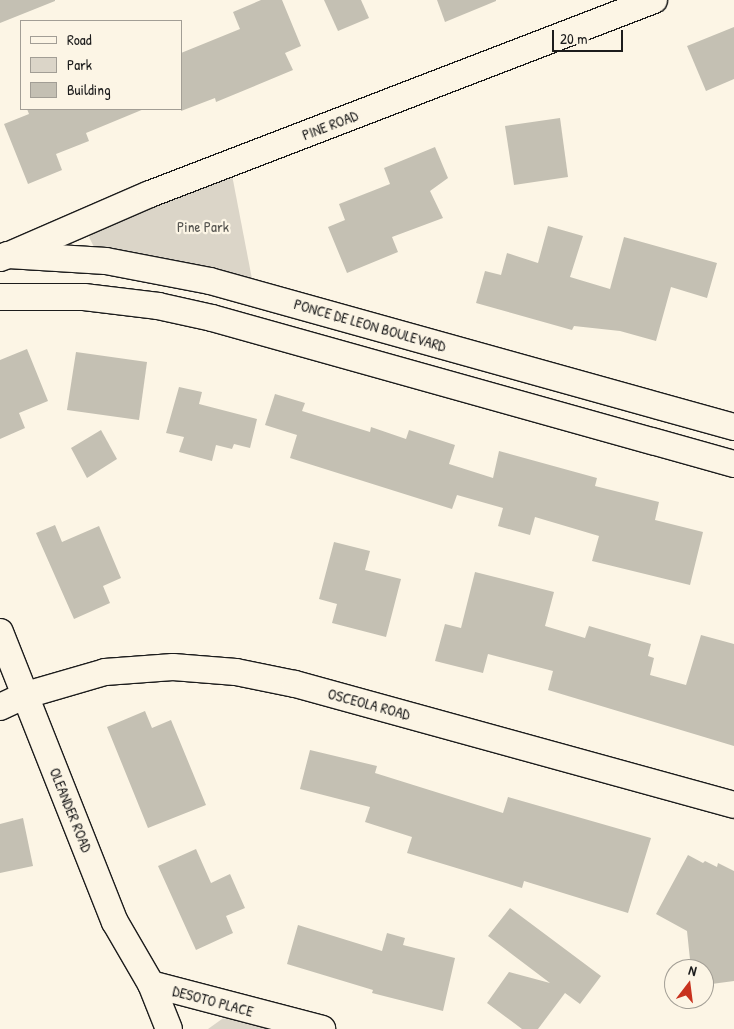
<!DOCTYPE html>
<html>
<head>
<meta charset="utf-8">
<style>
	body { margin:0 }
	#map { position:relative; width:734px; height:1029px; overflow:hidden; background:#fcf5e5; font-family:"Patrick Hand",sans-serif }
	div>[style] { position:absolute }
	.green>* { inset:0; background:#dbd5c8 }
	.building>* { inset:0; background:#c4c0b3 }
	.roads { filter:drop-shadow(1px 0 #1c1c1c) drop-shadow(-1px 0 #1c1c1c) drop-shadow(0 1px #1c1c1c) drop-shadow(0 -1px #1c1c1c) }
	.street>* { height:26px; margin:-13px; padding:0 13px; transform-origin:13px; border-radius:13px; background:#fcf5e5 }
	span { translate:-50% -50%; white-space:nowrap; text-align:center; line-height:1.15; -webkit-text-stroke:4.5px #fcf5e5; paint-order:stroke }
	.street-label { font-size:15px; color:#1c1c1c }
	.park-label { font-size:15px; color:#555450 }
	.legend { position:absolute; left:20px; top:20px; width:162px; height:90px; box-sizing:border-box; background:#fcf5e5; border:1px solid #a29e95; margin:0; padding:6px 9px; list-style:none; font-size:15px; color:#1c1c1c }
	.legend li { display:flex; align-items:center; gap:10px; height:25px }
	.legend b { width:25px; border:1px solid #a29e95 }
	.north { position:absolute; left:664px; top:959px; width:50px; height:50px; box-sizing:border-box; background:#fcf5e5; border:1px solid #a29e95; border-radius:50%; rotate:15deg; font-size:14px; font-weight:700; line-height:20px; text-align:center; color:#1c1c1c }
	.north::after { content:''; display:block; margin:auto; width:18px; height:22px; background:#c8321e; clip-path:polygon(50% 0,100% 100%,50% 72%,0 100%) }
	.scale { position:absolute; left:552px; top:30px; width:71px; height:22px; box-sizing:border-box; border:2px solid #1c1c1c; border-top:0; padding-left:6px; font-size:15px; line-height:18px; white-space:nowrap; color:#1c1c1c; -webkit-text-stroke:4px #fcf5e5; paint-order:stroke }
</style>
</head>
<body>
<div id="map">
	<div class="green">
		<div style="clip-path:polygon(232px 175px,252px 279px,94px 247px,89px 237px,98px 227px)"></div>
		<div style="clip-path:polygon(236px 1015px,290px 1029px,208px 1029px,222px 1019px)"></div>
	</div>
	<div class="building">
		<div style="clip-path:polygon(0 0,55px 0,55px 1px,0 23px)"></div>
		<div style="clip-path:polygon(261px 0,282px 0,301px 46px,285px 53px,293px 70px,216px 102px,215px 98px,181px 111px,181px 53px,240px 29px,233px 12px)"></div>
		<div style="clip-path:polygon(324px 0,361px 0,369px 18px,338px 31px)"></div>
		<div style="clip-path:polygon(437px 0,496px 0,496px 1px,445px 22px)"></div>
		<div style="clip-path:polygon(734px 27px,734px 79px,706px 91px,687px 46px)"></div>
		<div style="clip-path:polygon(27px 109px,144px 109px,86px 133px,89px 141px,56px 154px,62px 170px,28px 184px,4px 124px,29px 114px)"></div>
		<div style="clip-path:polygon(560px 118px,568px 177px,514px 185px,505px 126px)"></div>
		<div style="clip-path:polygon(435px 147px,448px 178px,430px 191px,443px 218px,392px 237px,398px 252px,347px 273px,328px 227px,345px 220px,339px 204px,390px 184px,384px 168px)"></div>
		<div style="clip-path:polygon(548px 226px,583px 236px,570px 277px,610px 289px,624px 237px,717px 263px,707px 298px,671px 287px,656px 341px,620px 331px,574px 326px,572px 330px,476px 303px,485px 271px,501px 275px,507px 253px,538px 263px)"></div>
		<div style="clip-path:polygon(27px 349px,48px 401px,19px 413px,25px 428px,0 439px,0 360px)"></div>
		<div style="clip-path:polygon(76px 352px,147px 362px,139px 420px,67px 410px)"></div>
		<div style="clip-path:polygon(179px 387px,202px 392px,199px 404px,257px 419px,250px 448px,234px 444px,232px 449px,216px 445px,212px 461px,179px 452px,184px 437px,166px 433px)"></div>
		<div style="clip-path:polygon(275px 394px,305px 403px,302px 411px,370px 432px,371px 427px,406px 439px,409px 430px,455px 445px,449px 464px,493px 478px,499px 451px,597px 478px,595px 486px,659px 502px,655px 520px,703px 532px,690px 585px,592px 561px,599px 536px,535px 517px,530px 535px,498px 526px,503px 508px,457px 495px,452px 509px,290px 458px,297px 435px,265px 425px)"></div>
		<div style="clip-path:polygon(101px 430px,117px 459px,87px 478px,71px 448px)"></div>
		<div style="clip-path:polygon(55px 525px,62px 542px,99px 526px,121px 578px,103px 586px,110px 603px,74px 619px,36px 533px)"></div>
		<div style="clip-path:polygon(334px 542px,370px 551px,365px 570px,401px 579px,386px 637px,332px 623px,337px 604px,319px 599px)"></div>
		<div style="clip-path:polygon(475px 572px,554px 592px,545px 626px,585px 638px,589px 626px,651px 644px,648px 656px,654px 658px,650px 675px,686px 685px,701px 635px,734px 644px,734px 746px,548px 690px,553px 671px,488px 654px,483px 673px,435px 661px,445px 624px,461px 628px)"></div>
		<div style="clip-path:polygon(145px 711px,152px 728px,171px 720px,206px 805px,148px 828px,107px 727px)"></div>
		<div style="clip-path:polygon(310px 750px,377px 766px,375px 773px,503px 813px,508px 797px,651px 838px,628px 913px,524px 881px,522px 888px,407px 853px,412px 837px,365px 822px,370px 807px,300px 789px)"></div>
		<div style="clip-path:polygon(23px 818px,33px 866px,0 873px,0 824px)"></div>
		<div style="clip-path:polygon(196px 849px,211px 883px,230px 874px,245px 908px,226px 916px,233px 933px,196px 950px,158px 866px)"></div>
		<div style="clip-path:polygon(688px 855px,703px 863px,705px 861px,717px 867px,718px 863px,734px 871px,734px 981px,704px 985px,704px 969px,691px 969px,687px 931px,656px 914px)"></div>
		<div style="clip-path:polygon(510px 908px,601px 976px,580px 1004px,565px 993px,538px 1029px,522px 1029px,487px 1003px,509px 972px,550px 983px,488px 936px)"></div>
		<div style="clip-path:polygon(298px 925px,382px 951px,387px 933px,405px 938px,403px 945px,455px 958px,443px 1011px,372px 993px,373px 990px,287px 964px)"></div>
	</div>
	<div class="roads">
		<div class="street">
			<div style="left:14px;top:253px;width:148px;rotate:-23.5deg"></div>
			<div style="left:150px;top:194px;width:540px;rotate:-21.05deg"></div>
			<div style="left:0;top:258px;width:9px;rotate:-21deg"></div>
			<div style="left:8px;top:255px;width:98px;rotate:3.5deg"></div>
			<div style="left:106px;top:261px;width:106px;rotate:10.9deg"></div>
			<div style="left:210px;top:281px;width:544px;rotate:15.57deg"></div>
			<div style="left:0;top:297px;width:84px"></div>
			<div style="left:84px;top:297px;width:75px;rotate:6.9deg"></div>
			<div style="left:158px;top:306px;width:55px;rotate:12.5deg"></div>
			<div style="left:212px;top:318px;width:542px;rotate:15.63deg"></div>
			<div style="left:0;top:632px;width:312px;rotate:68.4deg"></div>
			<div style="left:115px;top:922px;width:72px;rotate:59.9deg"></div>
			<div style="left:151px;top:984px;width:48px;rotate:68.2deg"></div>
			<div style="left:0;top:707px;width:29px;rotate:-25deg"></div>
			<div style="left:26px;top:695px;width:82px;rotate:-16.2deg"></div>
			<div style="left:105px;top:672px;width:68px;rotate:-4.2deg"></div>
			<div style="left:173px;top:667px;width:63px;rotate:4.5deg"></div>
			<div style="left:236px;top:672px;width:60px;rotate:11.5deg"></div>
			<div style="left:295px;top:684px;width:455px;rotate:15.4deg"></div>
			<div style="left:151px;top:984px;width:177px;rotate:14.7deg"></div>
		</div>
	</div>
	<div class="street-label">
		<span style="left:330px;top:125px;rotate:-21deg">PINE ROAD</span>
		<span style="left:370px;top:325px;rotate:16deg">PONCE DE LEON BOULEVARD</span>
		<span style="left:369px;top:704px;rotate:15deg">OSCEOLA ROAD</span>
		<span style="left:71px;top:810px;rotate:68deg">OLEANDER ROAD</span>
		<span style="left:213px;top:1001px;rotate:15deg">DESOTO PLACE</span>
	</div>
	<div class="park-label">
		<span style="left:203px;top:227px">Pine Park</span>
	</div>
	<ul class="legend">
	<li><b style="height:6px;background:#fcf5e5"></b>Road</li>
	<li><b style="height:14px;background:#dbd5c8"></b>Park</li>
	<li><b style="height:14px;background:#c4c0b3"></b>Building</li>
	</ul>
	<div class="north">N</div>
	<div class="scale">20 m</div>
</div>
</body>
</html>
